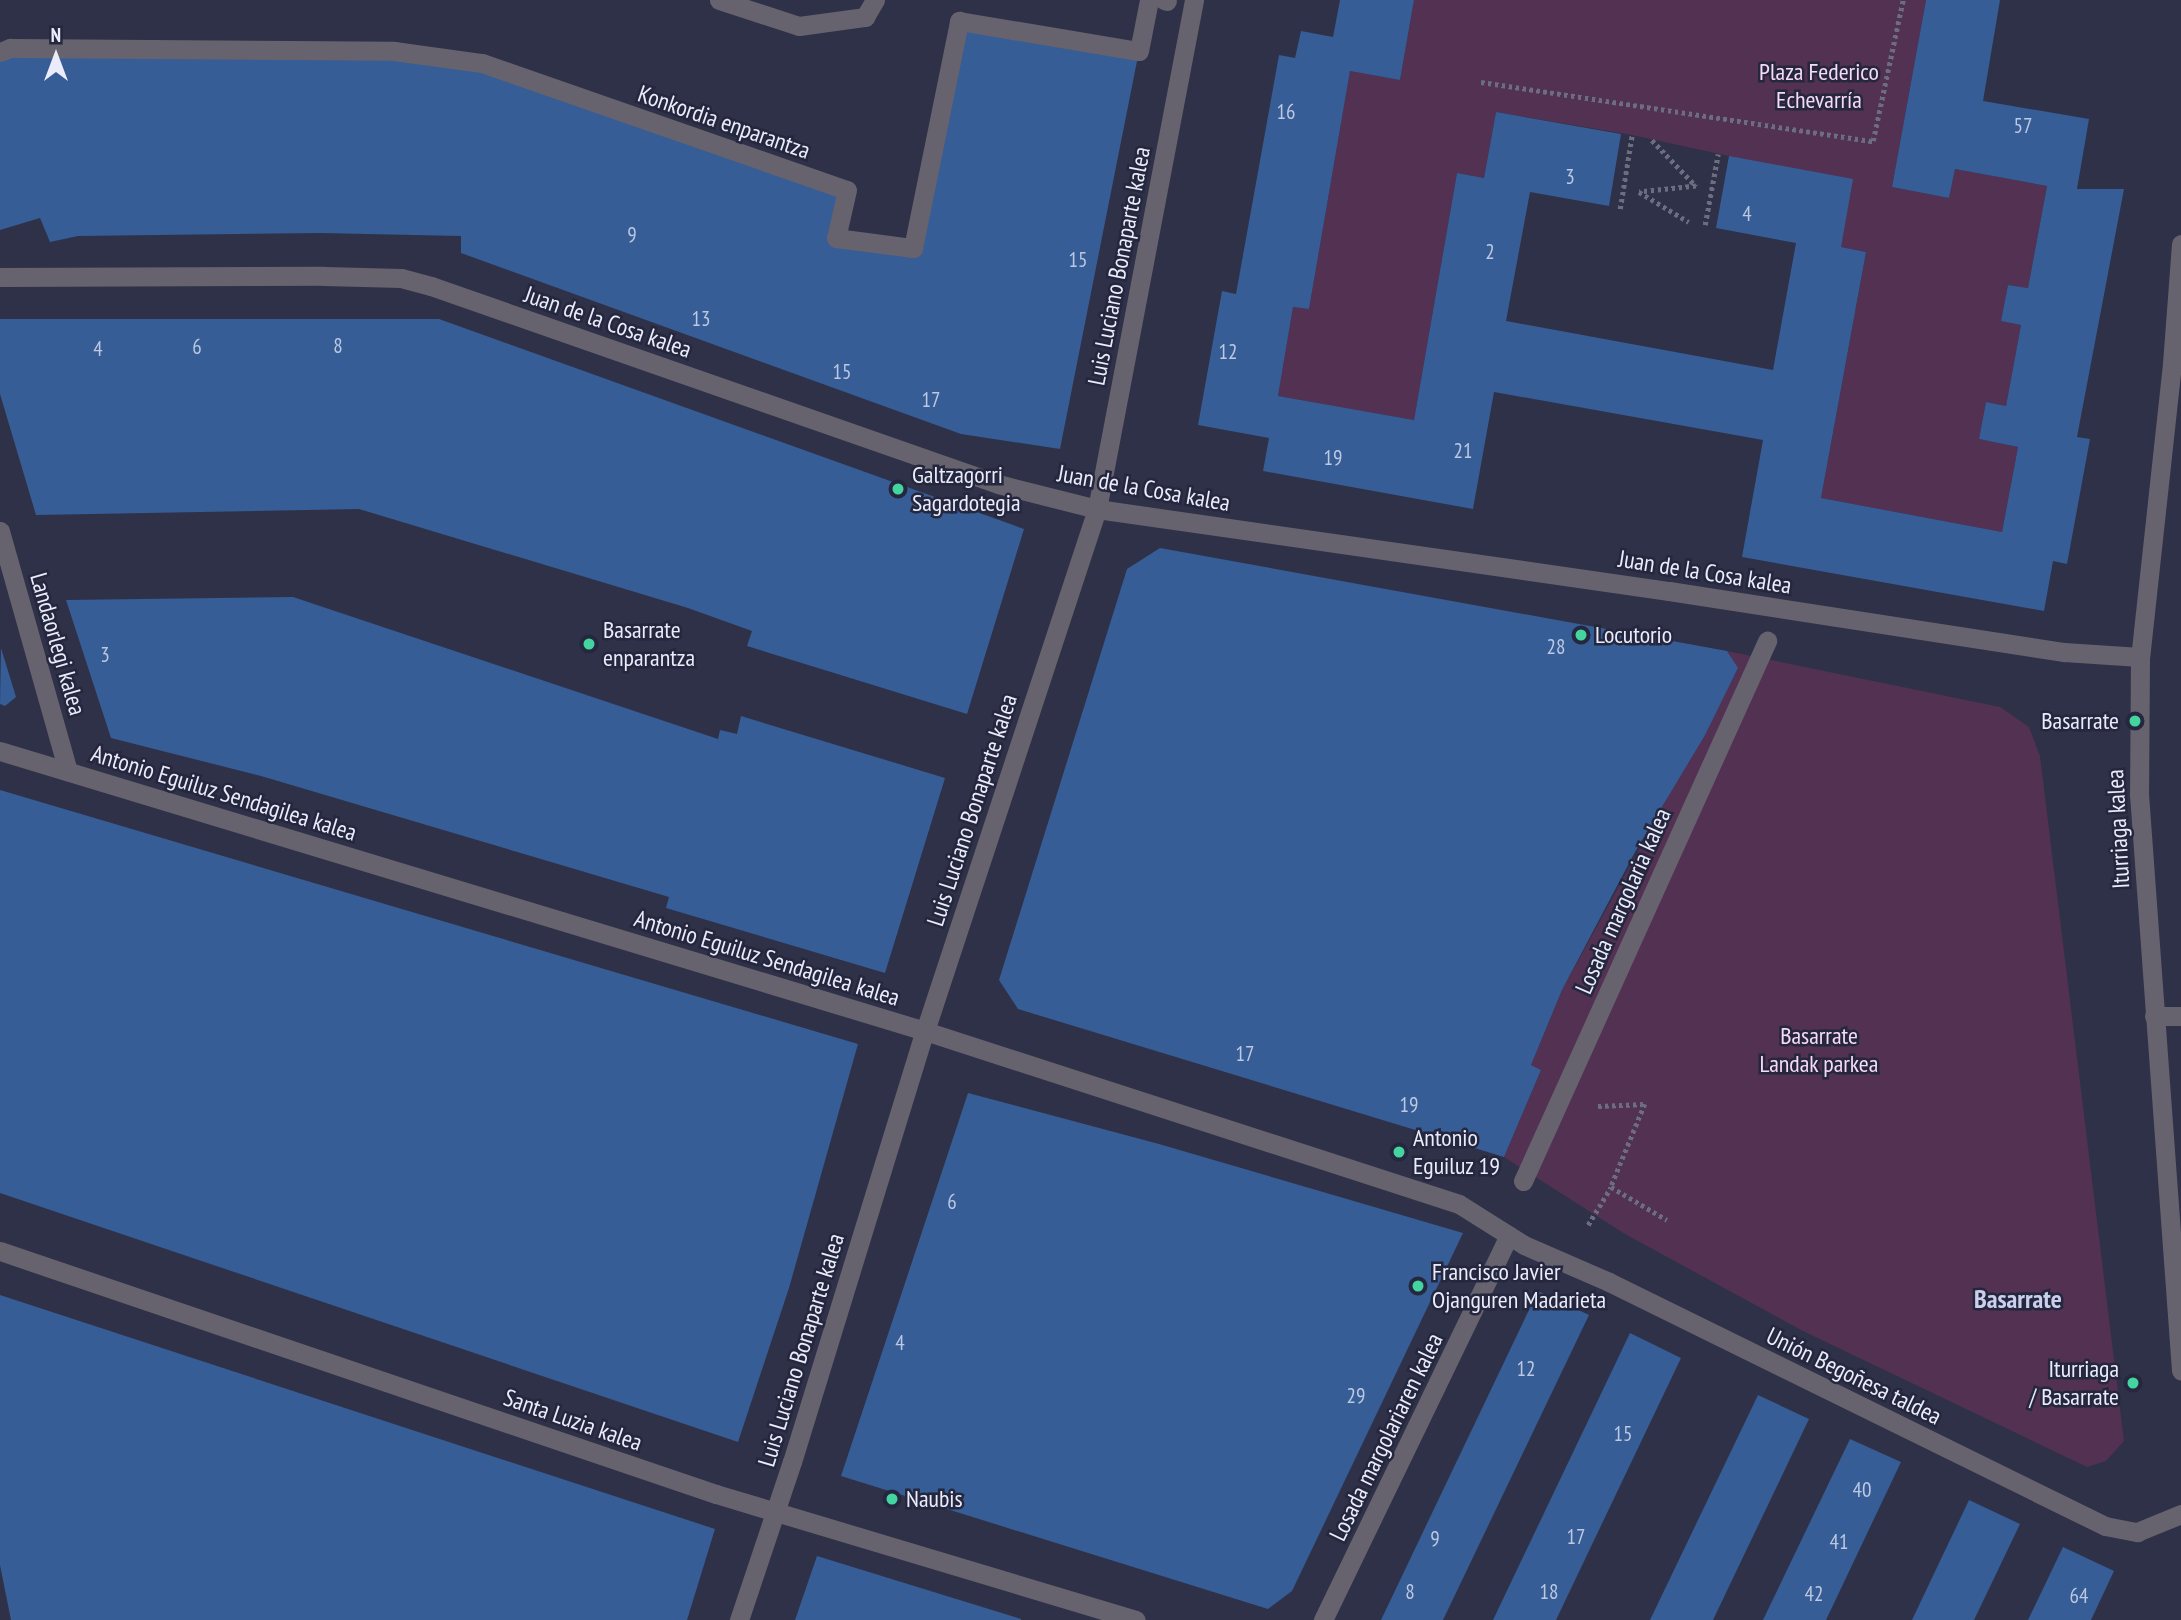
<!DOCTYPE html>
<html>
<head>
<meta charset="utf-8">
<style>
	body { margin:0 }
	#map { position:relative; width:2181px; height:1620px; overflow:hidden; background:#2f3148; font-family:"PT Sans Narrow",sans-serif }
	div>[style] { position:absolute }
	.green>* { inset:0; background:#523153 }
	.building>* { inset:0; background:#365d95 }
	.path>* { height:4.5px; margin-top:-2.25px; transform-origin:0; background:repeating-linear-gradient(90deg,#6b6d81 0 3.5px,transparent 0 7px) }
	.pedestrian>* { height:19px; margin:-9.5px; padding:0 9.5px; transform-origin:9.5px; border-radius:9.5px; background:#67636e }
	.minor>* { height:19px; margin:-9.5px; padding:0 9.5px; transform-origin:9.5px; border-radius:9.5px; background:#67636e }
	.dots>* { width:19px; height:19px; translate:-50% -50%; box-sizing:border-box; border:4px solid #25273e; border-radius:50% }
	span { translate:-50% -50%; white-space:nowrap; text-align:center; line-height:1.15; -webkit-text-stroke:5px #25273e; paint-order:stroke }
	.number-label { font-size:21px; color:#bdc8e2 }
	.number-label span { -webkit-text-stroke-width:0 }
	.park-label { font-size:24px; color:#f8d9f7 }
	.street-label { font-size:24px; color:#eaecfb }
	.poi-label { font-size:24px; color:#eaecfb }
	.left { translate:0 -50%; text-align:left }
	.right { translate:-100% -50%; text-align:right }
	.neighbourhood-label { font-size:26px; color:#cbcfec; font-weight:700 }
	.north { position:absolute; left:21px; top:21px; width:70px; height:70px; -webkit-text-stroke:5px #25273e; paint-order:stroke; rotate:0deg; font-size:19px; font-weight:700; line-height:28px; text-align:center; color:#eaecfb }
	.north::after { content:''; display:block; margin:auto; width:24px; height:32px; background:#eaecfb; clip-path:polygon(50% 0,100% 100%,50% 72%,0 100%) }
</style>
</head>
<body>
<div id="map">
	<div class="green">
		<div style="clip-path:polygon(1414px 0,1926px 0,1892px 187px,1949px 198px,1955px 169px,2047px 186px,2028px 288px,2008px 285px,2001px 321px,2021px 325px,2006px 406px,1986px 402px,1979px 439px,2018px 447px,2002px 532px,1821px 498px,1866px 252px,1841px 247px,1729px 156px,1632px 135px,1496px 112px,1484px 178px,1457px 173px,1414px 420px,1278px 396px,1293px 307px,1309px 309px,1350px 71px,1400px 80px)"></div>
		<div style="clip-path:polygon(1727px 651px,2000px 707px,2029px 727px,2040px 756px,2124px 1441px,2106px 1461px,2087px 1467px,1803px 1331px,1625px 1234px,1504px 1157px,1541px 1070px,1531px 1065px,1562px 990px,1738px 669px)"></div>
	</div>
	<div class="building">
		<div style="clip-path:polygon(1340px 0,1414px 0,1400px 80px,1350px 71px,1309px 309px,1293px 307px,1278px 396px,1414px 420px,1457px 173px,1484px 178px,1496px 112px,1621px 134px,1609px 206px,1530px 192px,1506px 321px,1773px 370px,1796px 243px,1716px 228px,1729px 156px,1853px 179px,1841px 247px,1866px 252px,1821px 498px,2002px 532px,2018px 447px,1979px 439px,1986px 402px,2006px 406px,2021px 325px,2001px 321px,2008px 285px,2028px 288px,2047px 186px,1955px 169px,1949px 198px,1892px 187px,1926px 0,2000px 0,1983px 101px,2089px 119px,2077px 189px,2124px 189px,2077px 437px,2090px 439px,2067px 564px,2053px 561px,2044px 611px,1742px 557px,1763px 440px,1494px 392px,1473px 509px,1263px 471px,1269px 438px,1198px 425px,1222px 291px,1236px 294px,1279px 55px,1295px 58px,1301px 31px,1333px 37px)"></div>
		<div style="clip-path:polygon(959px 21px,1139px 51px,1060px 449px,961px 434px,461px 253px,461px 236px,320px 233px,78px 236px,50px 242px,40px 218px,0 230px,0 52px,10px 48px,482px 63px,847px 190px,836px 238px,913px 248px)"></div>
		<div style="clip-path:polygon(0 319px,439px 319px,1024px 529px,967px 714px,747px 646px,752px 631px,688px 608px,359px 509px,36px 515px,0 394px)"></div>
		<div style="clip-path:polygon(1160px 548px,1727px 651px,1738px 668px,1705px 735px,1635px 852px,1562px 990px,1531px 1065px,1541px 1070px,1504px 1157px,1018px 1009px,999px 980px,1127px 569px)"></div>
		<div style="clip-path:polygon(293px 597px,718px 739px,720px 730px,737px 734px,741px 716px,945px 778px,885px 973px,666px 908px,669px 897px,261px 776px,111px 738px,66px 600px)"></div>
		<div style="clip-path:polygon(1px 648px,16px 697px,5px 706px,0 704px)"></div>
		<div style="clip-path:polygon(0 790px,858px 1044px,789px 1288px,738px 1442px,0 1193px)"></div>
		<div style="clip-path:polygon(968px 1093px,1159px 1144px,1463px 1233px,1292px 1591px,1268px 1609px,841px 1476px)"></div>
		<div style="clip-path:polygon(1538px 1291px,1589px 1315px,1443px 1620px,1381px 1620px)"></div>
		<div style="clip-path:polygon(0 1295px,715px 1529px,687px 1620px,11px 1620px,0 1565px)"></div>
		<div style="clip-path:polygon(1630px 1333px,1681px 1358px,1556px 1620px,1493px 1620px)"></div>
		<div style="clip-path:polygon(1758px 1395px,1809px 1419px,1713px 1620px,1650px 1620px)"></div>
		<div style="clip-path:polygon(1850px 1439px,1901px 1462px,1826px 1620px,1763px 1620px)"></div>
		<div style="clip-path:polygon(1969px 1500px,2020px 1524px,1974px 1620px,1912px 1620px)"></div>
		<div style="clip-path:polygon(2063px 1547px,2114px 1571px,2091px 1620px,2028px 1620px)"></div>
		<div style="clip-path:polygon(817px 1556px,1021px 1619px,1021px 1620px,795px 1620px)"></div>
	</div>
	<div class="path">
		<div style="left:1481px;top:82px;width:396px;rotate:8.6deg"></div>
		<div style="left:1873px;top:141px;width:144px;rotate:-78deg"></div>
		<div style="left:1652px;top:140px;width:64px;rotate:46.3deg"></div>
		<div style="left:1696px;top:186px;width:57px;rotate:174deg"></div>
		<div style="left:1639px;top:192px;width:58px;rotate:31deg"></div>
		<div style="left:1620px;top:209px;width:75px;rotate:-80.8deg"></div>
		<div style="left:1705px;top:225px;width:72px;rotate:-79.6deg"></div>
		<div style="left:1598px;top:1106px;width:47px;rotate:-2.4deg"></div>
		<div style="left:1645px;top:1104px;width:90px;rotate:112.3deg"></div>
		<div style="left:1588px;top:1225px;width:44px;rotate:-58.8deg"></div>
		<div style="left:1611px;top:1187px;width:65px;rotate:30.5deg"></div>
	</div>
	<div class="pedestrian">
		<div style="left:719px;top:0;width:84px;rotate:18deg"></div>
		<div style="left:799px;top:26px;width:67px;rotate:-7.8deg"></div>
		<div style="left:865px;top:17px;width:20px;rotate:-60deg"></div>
		<div style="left:1164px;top:0;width:3px;rotate:18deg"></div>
		<div style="left:0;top:52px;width:11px;rotate:-22deg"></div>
		<div style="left:10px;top:48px;width:384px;rotate:0.4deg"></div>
		<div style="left:394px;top:51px;width:89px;rotate:7.8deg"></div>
		<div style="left:482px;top:63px;width:386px;rotate:19.2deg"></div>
		<div style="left:847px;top:190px;width:49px;rotate:102.9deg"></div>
		<div style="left:836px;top:238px;width:78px;rotate:7.4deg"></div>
		<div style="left:913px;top:248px;width:232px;rotate:-78.5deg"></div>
		<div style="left:959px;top:21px;width:182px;rotate:9.5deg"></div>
		<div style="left:1139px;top:51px;width:52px;rotate:-78.9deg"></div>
		<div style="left:1523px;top:1181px;width:593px;rotate:-65.68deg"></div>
	</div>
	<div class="minor">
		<div style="left:2181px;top:244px;width:120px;rotate:94.3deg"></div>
		<div style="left:2172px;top:364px;width:295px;rotate:96.2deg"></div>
		<div style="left:2140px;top:657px;width:137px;rotate:90.4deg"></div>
		<div style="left:2139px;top:794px;width:578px;rotate:85.83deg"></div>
		<div style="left:0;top:277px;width:324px;rotate:-0.2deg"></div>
		<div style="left:324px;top:276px;width:77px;rotate:1.5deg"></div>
		<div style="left:401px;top:278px;width:31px;rotate:15deg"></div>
		<div style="left:431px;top:286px;width:601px;rotate:19.25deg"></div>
		<div style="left:998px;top:484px;width:102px;rotate:14.2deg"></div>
		<div style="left:1097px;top:509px;width:578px;rotate:8.16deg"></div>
		<div style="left:1669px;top:591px;width:400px;rotate:8.8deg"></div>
		<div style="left:2064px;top:652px;width:76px;rotate:3.8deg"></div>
		<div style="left:0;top:531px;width:250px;rotate:74.2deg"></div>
		<div style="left:0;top:751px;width:966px;rotate:16.84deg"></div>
		<div style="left:925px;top:1031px;width:561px;rotate:17.95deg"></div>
		<div style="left:1459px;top:1204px;width:77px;rotate:32.2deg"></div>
		<div style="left:1524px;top:1245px;width:93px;rotate:23.5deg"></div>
		<div style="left:1609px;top:1282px;width:553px;rotate:26.19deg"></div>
		<div style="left:2105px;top:1526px;width:33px;rotate:11deg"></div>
		<div style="left:2137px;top:1532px;width:48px;rotate:-22.2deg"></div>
		<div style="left:2154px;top:1016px;width:27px"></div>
		<div style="left:0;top:1251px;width:756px;rotate:18.75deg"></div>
		<div style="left:716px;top:1494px;width:438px;rotate:16.7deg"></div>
		<div style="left:739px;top:1620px;width:167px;rotate:-71.5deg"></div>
		<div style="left:792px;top:1462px;width:451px;rotate:-72.9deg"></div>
		<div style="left:925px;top:1031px;width:550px;rotate:-71.76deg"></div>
		<div style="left:1097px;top:509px;width:518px;rotate:-79.21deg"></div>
		<div style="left:1323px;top:1620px;width:427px;rotate:-64.2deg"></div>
	</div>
	<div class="dots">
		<div style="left:898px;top:489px;background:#43d4a0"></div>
		<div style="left:1581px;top:635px;background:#43d4a0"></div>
		<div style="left:589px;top:644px;background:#43d4a0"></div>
		<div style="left:2135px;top:721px;background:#43d4a0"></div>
		<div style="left:1399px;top:1152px;background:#43d4a0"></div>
		<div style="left:1418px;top:1286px;background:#43d4a0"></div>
		<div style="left:2133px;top:1383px;background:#43d4a0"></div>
		<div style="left:892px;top:1499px;background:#43d4a0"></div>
	</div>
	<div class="number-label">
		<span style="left:1286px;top:112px">16</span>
		<span style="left:2023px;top:126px">57</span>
		<span style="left:1570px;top:177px">3</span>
		<span style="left:1747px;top:214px">4</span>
		<span style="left:632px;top:235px">9</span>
		<span style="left:1490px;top:252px">2</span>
		<span style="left:1078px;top:260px">15</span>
		<span style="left:701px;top:319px">13</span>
		<span style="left:338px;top:346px">8</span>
		<span style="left:197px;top:347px">6</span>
		<span style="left:98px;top:349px">4</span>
		<span style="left:1228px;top:352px">12</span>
		<span style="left:842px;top:372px">15</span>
		<span style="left:931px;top:400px">17</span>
		<span style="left:1463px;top:451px">21</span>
		<span style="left:1333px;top:458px">19</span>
		<span style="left:1556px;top:647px">28</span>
		<span style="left:105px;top:655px">3</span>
		<span style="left:1245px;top:1054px">17</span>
		<span style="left:1409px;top:1105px">19</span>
		<span style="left:952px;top:1202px">6</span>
		<span style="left:900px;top:1343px">4</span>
		<span style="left:1526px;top:1369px">12</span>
		<span style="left:1356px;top:1396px">29</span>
		<span style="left:1623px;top:1434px">15</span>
		<span style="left:1862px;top:1490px">40</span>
		<span style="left:1576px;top:1537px">17</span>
		<span style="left:1435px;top:1539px">9</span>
		<span style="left:1839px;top:1542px">41</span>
		<span style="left:1410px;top:1592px">8</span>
		<span style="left:1549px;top:1592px">18</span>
		<span style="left:1814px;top:1594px">42</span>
		<span style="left:2079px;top:1596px">64</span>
	</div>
	<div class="park-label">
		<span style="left:1819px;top:86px">Plaza Federico<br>Echevarría</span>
		<span style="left:1819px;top:1050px">Basarrate<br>Landak parkea</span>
	</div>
	<div class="street-label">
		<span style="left:724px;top:122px;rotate:19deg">Konkordia enparantza</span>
		<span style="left:1119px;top:266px;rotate:-79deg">Luis Luciano Bonaparte kalea</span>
		<span style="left:608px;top:322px;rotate:19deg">Juan de la Cosa kalea</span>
		<span style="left:1144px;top:488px;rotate:10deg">Juan de la Cosa kalea</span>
		<span style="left:1705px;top:572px;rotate:9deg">Juan de la Cosa kalea</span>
		<span style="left:58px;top:644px;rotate:74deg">Landaorlegi kalea</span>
		<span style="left:224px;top:793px;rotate:17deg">Antonio Eguiluz Sendagilea kalea</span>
		<span style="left:972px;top:810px;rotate:-72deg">Luis Luciano Bonaparte kalea</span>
		<span style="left:2118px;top:829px;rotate:-93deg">Iturriaga kalea</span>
		<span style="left:1623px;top:901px;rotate:-66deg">Losada margolaria kalea</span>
		<span style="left:767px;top:958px;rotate:17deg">Antonio Eguiluz Sendagilea kalea</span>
		<span style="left:801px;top:1350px;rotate:-73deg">Luis Luciano Bonaparte kalea</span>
		<span style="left:1854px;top:1376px;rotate:26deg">Unión Begoñesa taldea</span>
		<span style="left:573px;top:1420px;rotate:19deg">Santa Luzia kalea</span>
		<span style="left:1386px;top:1437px;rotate:-64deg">Losada margolariaren kalea</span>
	</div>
	<div class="poi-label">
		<span class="left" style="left:912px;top:489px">Galtzagorri<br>Sagardotegia</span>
		<span class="left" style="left:603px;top:644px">Basarrate<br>enparantza</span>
		<span class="left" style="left:1595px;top:635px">Locutorio</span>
		<span class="right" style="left:2119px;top:721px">Basarrate</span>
		<span class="left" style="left:1413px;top:1152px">Antonio<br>Eguiluz 19</span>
		<span class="left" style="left:1432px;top:1286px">Francisco Javier<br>Ojanguren Madarieta</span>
		<span class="right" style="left:2119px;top:1383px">Iturriaga<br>/ Basarrate</span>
		<span class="left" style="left:906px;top:1499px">Naubis</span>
	</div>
	<div class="neighbourhood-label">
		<span style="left:2018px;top:1299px">Basarrate</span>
	</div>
	<div class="north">N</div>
</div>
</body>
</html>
